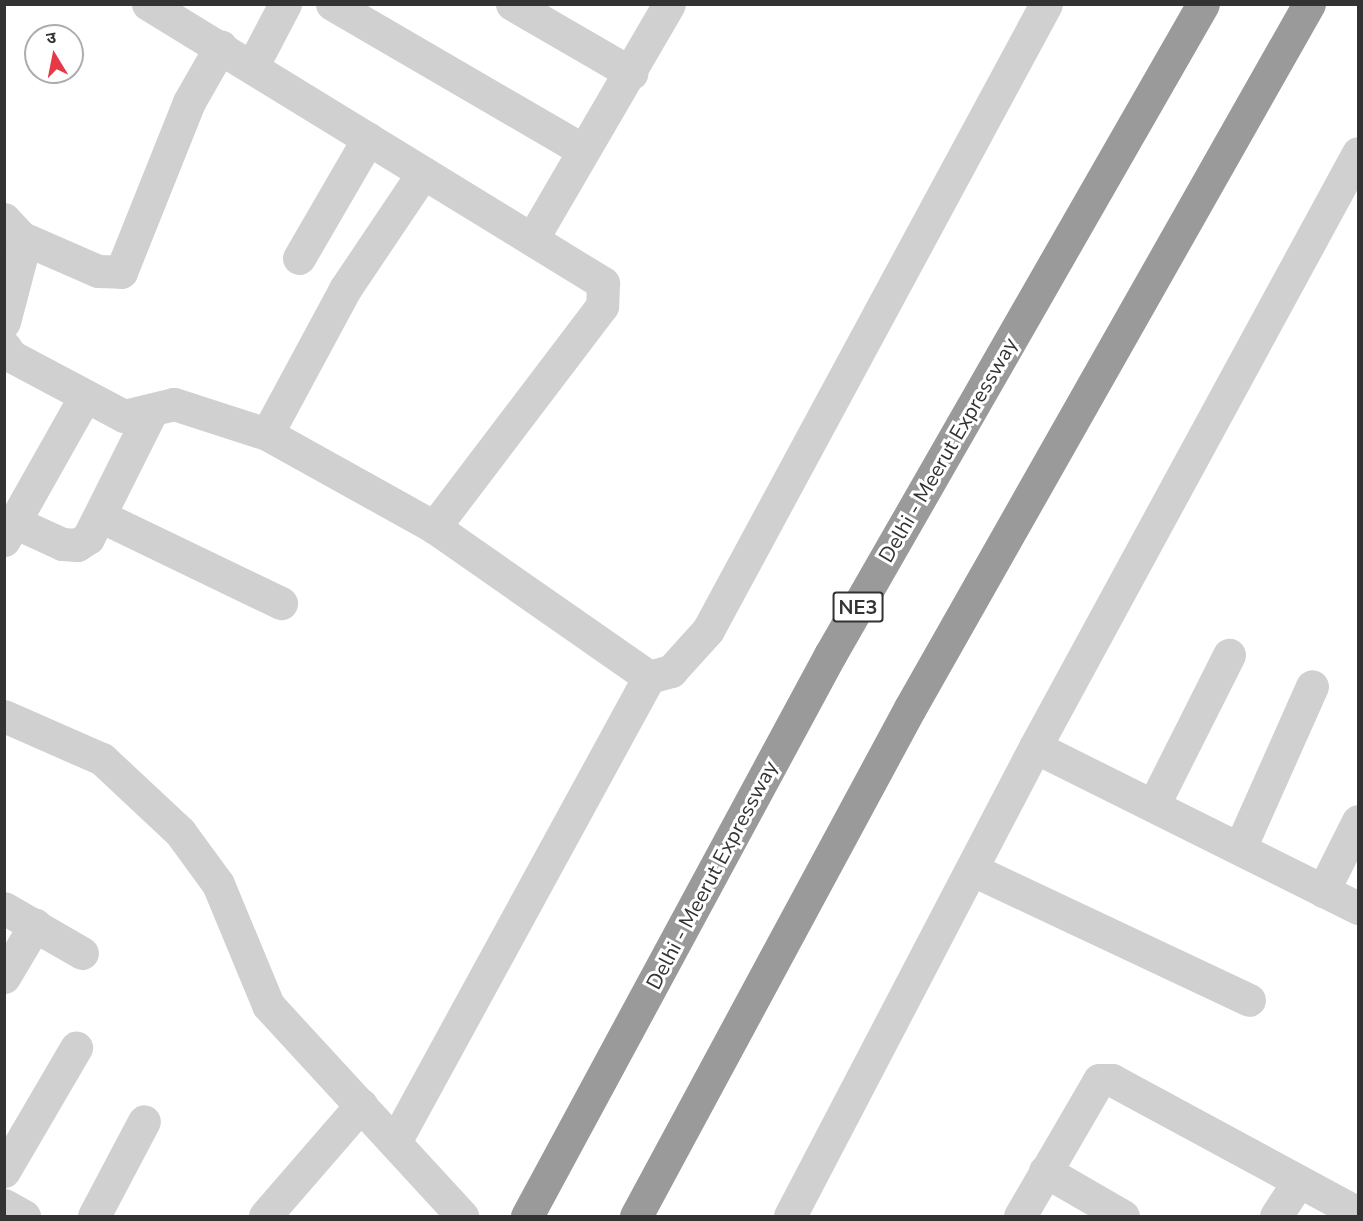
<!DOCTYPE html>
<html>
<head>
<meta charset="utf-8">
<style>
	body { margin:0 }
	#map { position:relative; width:1363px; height:1221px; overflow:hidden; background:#fff; font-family:"Nunito Sans","Noto Sans Devanagari",sans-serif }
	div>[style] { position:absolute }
	.minor>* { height:33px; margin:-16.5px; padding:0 16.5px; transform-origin:16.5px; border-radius:16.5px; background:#d0d0d0 }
	.motorway>* { height:33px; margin:-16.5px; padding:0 16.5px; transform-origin:16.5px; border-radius:16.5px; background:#9a9a9a }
	span { translate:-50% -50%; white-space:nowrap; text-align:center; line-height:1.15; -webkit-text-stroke:6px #fff; paint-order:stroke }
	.shield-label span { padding:2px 4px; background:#fff; border:2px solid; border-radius:4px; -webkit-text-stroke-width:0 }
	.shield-label { font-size:20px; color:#333; font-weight:700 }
	.street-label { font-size:21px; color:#333 }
	.frame { position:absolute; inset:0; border:6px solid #333; pointer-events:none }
	.north { position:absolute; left:24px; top:24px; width:60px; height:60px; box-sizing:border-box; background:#fff; border:2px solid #adadad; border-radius:50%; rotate:350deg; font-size:16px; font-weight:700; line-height:24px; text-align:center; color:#333 }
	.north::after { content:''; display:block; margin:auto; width:21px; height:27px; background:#e63946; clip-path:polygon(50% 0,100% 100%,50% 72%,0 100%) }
</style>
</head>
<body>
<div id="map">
	<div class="minor">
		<div style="left:148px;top:4px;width:534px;rotate:31.52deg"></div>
		<div style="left:603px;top:283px;width:23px;rotate:92deg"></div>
		<div style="left:602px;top:306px;width:278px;rotate:127.2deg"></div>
		<div style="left:434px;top:527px;width:262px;rotate:34.9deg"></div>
		<div style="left:649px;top:677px;width:528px;rotate:118.65deg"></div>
		<div style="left:332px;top:4px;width:290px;rotate:30.2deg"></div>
		<div style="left:512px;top:4px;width:138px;rotate:30.1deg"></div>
		<div style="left:253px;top:65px;width:69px;rotate:-62.3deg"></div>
		<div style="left:4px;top:219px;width:26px;rotate:47deg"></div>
		<div style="left:22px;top:238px;width:15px;rotate:90deg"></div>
		<div style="left:22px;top:253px;width:71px;rotate:104.6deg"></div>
		<div style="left:534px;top:236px;width:268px;rotate:-59.8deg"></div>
		<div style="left:22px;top:238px;width:83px;rotate:23.5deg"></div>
		<div style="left:98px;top:271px;width:23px;rotate:2deg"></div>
		<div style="left:121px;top:272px;width:183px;rotate:-68.2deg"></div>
		<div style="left:189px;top:102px;width:64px;rotate:-60.3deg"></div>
		<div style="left:299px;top:258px;width:138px;rotate:-59.9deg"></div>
		<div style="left:4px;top:346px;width:12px;rotate:55deg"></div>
		<div style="left:11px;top:356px;width:128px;rotate:28deg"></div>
		<div style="left:124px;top:416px;width:51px;rotate:-13.5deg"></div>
		<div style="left:174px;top:404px;width:98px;rotate:17.9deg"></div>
		<div style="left:267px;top:434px;width:191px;rotate:29.1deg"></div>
		<div style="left:267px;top:434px;width:165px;rotate:-61.7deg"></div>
		<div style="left:345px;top:289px;width:140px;rotate:-56.1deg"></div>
		<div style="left:100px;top:516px;width:201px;rotate:25.7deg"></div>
		<div style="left:14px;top:522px;width:53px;rotate:24.6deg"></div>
		<div style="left:62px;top:544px;width:15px;rotate:4deg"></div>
		<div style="left:77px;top:545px;width:13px;rotate:-32deg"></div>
		<div style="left:88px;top:538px;width:141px;rotate:-63.4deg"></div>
		<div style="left:4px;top:540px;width:165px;rotate:-60.6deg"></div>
		<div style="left:649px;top:677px;width:23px;rotate:-15deg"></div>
		<div style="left:671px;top:671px;width:55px;rotate:-47.9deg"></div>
		<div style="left:708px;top:630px;width:711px;rotate:-61.63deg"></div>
		<div style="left:4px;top:716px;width:107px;rotate:23.7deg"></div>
		<div style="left:102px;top:759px;width:107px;rotate:43.1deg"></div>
		<div style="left:180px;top:832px;width:64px;rotate:53.8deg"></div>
		<div style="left:218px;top:884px;width:131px;rotate:67.5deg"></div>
		<div style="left:268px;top:1005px;width:287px;rotate:47.4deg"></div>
		<div style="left:1035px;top:747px;width:361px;rotate:26.5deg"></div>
		<div style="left:1154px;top:804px;width:167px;rotate:-63.3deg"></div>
		<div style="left:1240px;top:848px;width:177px;rotate:-66deg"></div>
		<div style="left:973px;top:870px;width:305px;rotate:25.2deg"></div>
		<div style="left:1323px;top:891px;width:78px;rotate:-63.4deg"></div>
		<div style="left:4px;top:908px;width:90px;rotate:30deg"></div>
		<div style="left:4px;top:977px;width:61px;rotate:-59.2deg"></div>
		<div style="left:4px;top:1171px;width:143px;rotate:-59.7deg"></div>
		<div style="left:1045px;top:1171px;width:90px;rotate:30deg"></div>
		<div style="left:4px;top:1205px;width:23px;rotate:29deg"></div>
		<div style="left:94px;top:1216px;width:107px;rotate:-62.2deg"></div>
		<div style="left:265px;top:1216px;width:147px;rotate:-49.1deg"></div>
		<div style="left:790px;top:1216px;width:529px;rotate:-62.42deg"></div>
		<div style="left:1035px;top:747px;width:676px;rotate:-61.46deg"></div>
		<div style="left:1020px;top:1216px;width:157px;rotate:-59.8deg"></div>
		<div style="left:1099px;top:1080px;width:13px"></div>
		<div style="left:1112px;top:1080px;width:280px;rotate:28.4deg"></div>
		<div style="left:1276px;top:1216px;width:40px;rotate:-57.1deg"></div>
	</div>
	<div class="motorway">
		<div style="left:527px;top:1216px;width:638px;rotate:-61.63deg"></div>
		<div style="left:830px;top:655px;width:750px;rotate:-60.19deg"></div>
		<div style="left:636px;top:1216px;width:577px;rotate:-61.66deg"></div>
		<div style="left:910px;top:708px;width:809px;rotate:-60.46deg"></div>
	</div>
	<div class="shield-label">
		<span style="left:858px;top:607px">NE3</span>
	</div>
	<div class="street-label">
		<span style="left:948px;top:450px;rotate:-60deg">Delhi - Meerut Expressway</span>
		<span style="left:712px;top:875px;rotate:-62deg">Delhi - Meerut Expressway</span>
	</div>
	<div class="frame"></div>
	<div class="north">उ</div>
</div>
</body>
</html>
